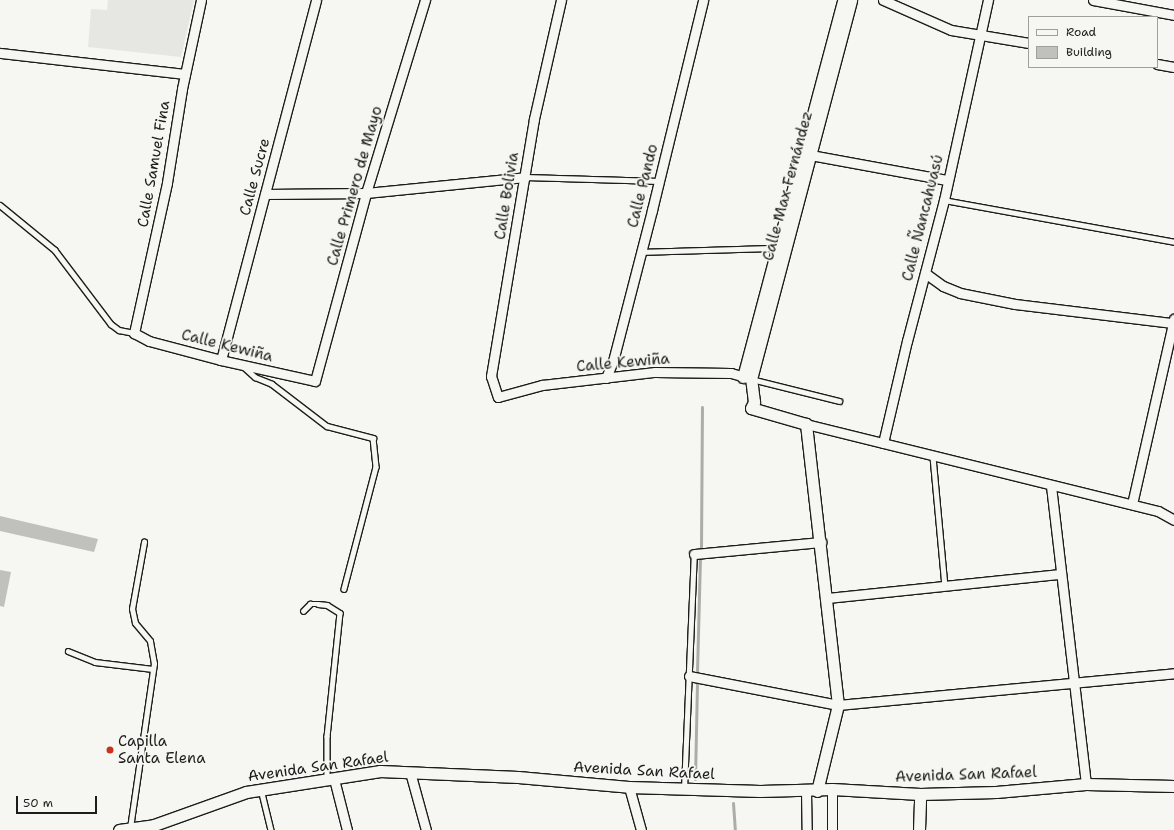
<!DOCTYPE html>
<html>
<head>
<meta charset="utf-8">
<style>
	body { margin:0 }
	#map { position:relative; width:1174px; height:830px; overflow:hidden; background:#f6f6f2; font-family:"Shantell Sans",sans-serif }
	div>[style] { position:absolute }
	.built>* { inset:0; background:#e6e6e2 }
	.stream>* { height:3px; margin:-1.5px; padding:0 1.5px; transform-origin:1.5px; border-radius:1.5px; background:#acaca9 }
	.building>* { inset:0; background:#c0c0bd }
	.roads { filter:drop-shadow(1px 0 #1c1c1c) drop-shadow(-1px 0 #1c1c1c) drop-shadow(0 1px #1c1c1c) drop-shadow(0 -1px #1c1c1c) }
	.service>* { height:4.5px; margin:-2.25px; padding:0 2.25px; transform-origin:2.25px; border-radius:2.25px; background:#f6f6f2 }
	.minor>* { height:9px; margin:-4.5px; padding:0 4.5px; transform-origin:4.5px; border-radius:4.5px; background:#f6f6f2 }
	.tertiary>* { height:11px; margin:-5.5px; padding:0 5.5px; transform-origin:5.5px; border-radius:5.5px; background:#f6f6f2 }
	.dots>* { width:11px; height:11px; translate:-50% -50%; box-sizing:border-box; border:2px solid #f6f6f2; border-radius:50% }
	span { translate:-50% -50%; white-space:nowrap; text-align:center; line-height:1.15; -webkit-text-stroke:3.5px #f6f6f2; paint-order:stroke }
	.street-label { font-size:15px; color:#1c1c1c }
	.poi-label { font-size:15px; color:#1c1c1c }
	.left { translate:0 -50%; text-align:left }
	.legend { position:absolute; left:1028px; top:16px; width:130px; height:52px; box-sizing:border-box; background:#f6f6f2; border:1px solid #9f9f9c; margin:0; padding:5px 7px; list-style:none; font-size:12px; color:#1c1c1c }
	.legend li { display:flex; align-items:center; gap:8px; height:20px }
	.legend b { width:20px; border:1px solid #9f9f9c }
	.scale { position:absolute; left:16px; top:796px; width:81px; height:18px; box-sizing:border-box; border:2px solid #1c1c1c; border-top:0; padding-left:5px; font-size:12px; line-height:14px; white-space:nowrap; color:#1c1c1c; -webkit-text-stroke:3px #f6f6f2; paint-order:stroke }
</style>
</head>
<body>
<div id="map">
	<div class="built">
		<div style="clip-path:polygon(108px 0,194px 0,181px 57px,88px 47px,91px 9px,107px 10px)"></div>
	</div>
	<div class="stream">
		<div style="left:701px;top:547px;width:140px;rotate:-89.6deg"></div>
		<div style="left:697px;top:672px;width:113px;rotate:-88.5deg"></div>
		<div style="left:695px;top:779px;width:95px;rotate:-88.8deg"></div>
		<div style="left:733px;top:803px;width:27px;rotate:86deg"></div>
	</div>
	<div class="building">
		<div style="clip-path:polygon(0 516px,98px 539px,94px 552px,0 531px)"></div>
		<div style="clip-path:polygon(0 570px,11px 572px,4px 607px,0 606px)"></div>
	</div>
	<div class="roads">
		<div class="service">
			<div style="left:525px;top:177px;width:134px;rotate:1.7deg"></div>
			<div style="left:944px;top:200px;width:234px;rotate:10.3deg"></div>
			<div style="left:0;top:205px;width:71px;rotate:39.3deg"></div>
			<div style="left:55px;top:250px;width:93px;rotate:52.9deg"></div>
			<div style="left:111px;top:324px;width:10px;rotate:37deg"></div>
			<div style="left:119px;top:330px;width:15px;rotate:11deg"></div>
			<div style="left:640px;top:252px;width:137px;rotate:-1.7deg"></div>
			<div style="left:244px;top:367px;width:15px;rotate:42deg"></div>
			<div style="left:255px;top:377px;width:18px;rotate:22deg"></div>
			<div style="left:272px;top:384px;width:69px;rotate:37.4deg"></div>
			<div style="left:327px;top:426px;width:48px;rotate:14.6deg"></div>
			<div style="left:373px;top:438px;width:29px;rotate:84deg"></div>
			<div style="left:376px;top:467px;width:126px;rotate:104.7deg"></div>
			<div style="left:751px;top:379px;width:91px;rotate:14deg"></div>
			<div style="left:933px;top:457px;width:130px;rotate:84.7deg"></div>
			<div style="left:303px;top:611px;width:10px;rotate:-45deg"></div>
			<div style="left:310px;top:604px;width:8px"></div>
			<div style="left:318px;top:604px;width:9px;rotate:6deg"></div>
			<div style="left:327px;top:605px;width:15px;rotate:32deg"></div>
			<div style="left:340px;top:613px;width:124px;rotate:96deg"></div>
			<div style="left:327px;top:736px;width:42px;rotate:90deg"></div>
			<div style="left:68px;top:651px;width:29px;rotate:22deg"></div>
			<div style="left:95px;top:662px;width:58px;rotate:6.9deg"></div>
			<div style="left:261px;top:789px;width:42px;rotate:76.3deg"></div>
			<div style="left:684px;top:789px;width:235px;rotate:-87.6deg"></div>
			<div style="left:130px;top:828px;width:166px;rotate:-81.7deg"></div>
			<div style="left:154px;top:664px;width:23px;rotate:-100deg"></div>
			<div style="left:150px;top:641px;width:23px;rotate:-130deg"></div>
			<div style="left:135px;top:623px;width:14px;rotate:-102deg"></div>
			<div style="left:132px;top:609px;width:68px;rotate:-79.8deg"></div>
		</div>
		<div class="minor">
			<div style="left:201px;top:0;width:91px;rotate:102.1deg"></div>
			<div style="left:182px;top:89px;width:95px;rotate:99.1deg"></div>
			<div style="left:167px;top:183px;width:154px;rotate:102.4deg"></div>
			<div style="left:134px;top:333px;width:17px;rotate:28deg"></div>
			<div style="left:149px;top:341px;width:74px;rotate:14.8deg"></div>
			<div style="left:221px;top:360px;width:96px;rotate:12.6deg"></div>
			<div style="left:315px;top:381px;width:195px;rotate:-74.8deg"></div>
			<div style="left:366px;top:193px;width:202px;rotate:-73deg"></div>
			<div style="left:561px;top:0;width:122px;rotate:102.8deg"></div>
			<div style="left:534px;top:119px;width:261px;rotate:99.5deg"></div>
			<div style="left:491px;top:376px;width:22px;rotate:72deg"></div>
			<div style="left:498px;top:397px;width:46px;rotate:-15.3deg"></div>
			<div style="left:542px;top:385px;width:114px;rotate:-6.6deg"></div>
			<div style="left:655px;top:372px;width:76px;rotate:0.8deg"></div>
			<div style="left:731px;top:373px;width:19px;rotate:16deg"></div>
			<div style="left:883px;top:0;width:74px;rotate:23.8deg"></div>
			<div style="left:951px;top:30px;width:79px;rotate:9.5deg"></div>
			<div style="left:1093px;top:0;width:82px;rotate:10.5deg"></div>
			<div style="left:0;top:53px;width:186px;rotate:6.5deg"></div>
			<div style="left:1157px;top:64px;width:17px;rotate:10deg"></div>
			<div style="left:805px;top:154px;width:144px;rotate:10.4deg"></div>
			<div style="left:265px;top:194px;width:101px;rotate:-0.6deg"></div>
			<div style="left:366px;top:193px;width:160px;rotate:-5.7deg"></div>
			<div style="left:925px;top:273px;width:22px;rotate:36deg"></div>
			<div style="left:943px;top:286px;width:18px;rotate:22deg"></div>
			<div style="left:960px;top:293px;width:56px;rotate:11.3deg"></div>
			<div style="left:1015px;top:304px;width:159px;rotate:6.9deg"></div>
			<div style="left:221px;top:360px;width:372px;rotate:-75.2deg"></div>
			<div style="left:606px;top:378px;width:18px;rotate:-68deg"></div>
			<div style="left:613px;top:361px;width:156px;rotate:-75.5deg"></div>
			<div style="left:652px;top:210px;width:216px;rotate:-76.3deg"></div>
			<div style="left:806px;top:424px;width:363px;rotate:13.9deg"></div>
			<div style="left:1158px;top:511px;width:18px;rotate:29deg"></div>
			<div style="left:883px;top:443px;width:105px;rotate:-76.8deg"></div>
			<div style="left:907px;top:341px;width:146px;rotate:-75.3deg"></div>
			<div style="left:944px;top:200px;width:205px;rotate:-77.6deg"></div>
			<div style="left:1051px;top:486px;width:300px;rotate:83.3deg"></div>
			<div style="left:1132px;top:504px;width:190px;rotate:-77.2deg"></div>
			<div style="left:694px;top:554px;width:128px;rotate:-5.4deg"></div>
			<div style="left:827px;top:598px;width:235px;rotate:-5.9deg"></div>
			<div style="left:689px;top:676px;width:152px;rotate:11deg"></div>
			<div style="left:838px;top:705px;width:338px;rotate:-5.4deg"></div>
			<div style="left:410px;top:772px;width:60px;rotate:74.6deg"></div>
			<div style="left:334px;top:779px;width:53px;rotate:75.7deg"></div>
			<div style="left:629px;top:787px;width:45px;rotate:74.4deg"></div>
			<div style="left:806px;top:791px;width:39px;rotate:89deg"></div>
			<div style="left:832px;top:830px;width:41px;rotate:-90deg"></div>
		</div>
		<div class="tertiary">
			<div style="left:743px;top:377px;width:390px;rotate:-75.1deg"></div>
			<div style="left:817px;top:791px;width:89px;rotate:-76.3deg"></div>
			<div style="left:838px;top:705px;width:283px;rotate:-96.5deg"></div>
			<div style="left:806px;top:424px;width:57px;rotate:-163.8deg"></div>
			<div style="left:751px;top:408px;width:7px;rotate:-63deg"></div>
			<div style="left:754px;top:402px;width:23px;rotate:-97deg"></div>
			<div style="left:751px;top:379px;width:392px;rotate:-75.2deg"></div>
			<div style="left:119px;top:830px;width:35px;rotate:-8deg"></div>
			<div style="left:154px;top:825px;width:98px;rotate:-19.7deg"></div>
			<div style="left:246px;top:792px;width:136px;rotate:-8.9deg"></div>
			<div style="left:380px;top:771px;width:138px;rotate:2.5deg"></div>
			<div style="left:518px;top:777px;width:111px;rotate:5.1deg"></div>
			<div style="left:629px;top:787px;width:131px;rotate:1.7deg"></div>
			<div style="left:760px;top:791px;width:72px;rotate:-1.6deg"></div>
			<div style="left:832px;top:789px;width:88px;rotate:3.3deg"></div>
			<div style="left:920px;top:794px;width:76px;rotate:-1.5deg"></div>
			<div style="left:996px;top:792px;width:90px;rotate:-5.1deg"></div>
			<div style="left:1086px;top:784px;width:88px;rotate:1.3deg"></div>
			<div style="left:919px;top:830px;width:36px;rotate:-88deg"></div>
		</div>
	</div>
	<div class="dots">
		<div style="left:110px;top:750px;background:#c8321e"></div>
	</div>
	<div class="street-label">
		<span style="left:154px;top:164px;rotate:-80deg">Calle Samuel Fina</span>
		<span style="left:255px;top:177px;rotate:-75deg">Calle Sucre</span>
		<span style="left:355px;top:186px;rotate:-74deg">Calle Primero de Mayo</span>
		<span style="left:643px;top:186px;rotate:-76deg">Calle Pando</span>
		<span style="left:788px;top:186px;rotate:-75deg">Calle Max Fernández</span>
		<span style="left:507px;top:196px;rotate:-81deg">Calle Bolivia</span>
		<span style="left:923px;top:218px;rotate:-76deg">Calle Ñancahuasú</span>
		<span style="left:227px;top:346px;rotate:14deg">Calle Kewiña</span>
		<span style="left:623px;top:363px;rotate:-5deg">Calle Kewiña</span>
		<span style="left:318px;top:767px;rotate:-8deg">Avenida San Rafael</span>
		<span style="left:644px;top:771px;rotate:3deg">Avenida San Rafael</span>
		<span style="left:966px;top:775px;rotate:-2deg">Avenida San Rafael</span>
	</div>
	<div class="poi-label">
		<span class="left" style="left:118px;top:750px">Capilla<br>Santa Elena</span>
	</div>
	<ul class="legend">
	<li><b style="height:5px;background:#f6f6f2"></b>Road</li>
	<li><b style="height:11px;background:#c0c0bd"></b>Building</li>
	</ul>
	<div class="scale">50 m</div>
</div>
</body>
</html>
